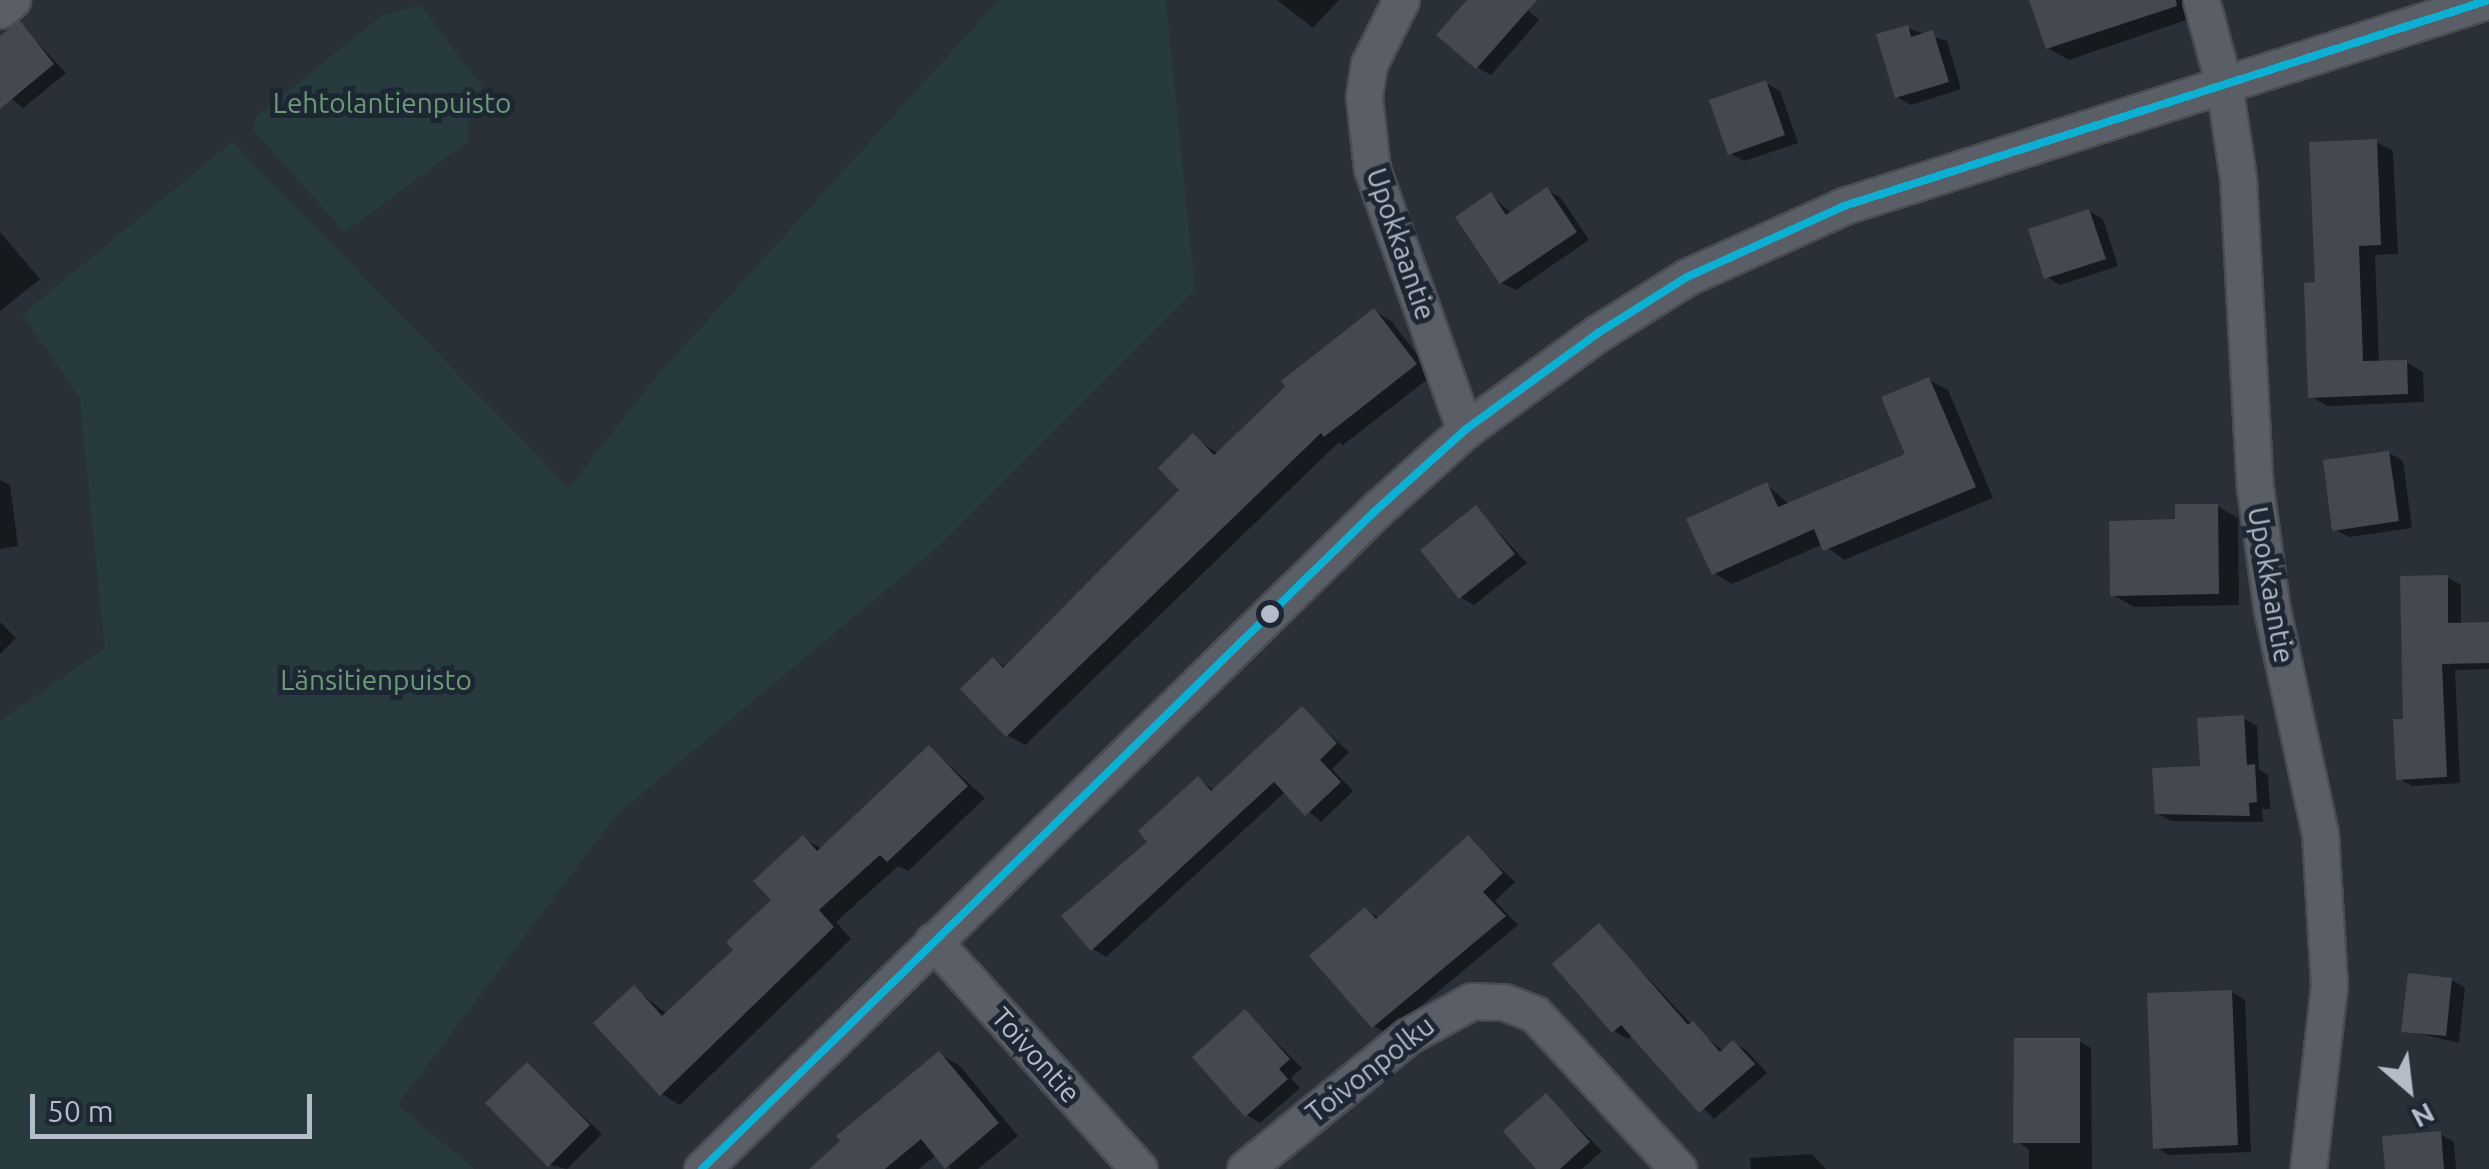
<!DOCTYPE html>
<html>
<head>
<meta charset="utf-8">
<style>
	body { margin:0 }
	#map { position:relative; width:2489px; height:1169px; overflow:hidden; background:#2a3038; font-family:Ubuntu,sans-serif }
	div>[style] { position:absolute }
	.green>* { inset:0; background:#273a3e }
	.shadow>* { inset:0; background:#0007 }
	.building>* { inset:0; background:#444950 }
	.roads { filter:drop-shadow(2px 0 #484c53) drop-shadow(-2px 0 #484c53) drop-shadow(0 2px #484c53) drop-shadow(0 -2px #484c53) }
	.minor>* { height:35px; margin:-17.5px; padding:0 17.5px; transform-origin:17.5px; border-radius:17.5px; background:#5a5e66 }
	.bus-1>* { height:8px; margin:-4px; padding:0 4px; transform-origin:4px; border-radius:4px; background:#0dafd3 }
	.dots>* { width:28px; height:28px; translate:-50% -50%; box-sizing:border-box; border:5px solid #1d2633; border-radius:50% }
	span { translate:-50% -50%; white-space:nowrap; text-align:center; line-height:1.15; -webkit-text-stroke:10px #1d2633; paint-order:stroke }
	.park-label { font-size:28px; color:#6b9a76 }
	.street-label { font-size:28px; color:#b4bcc9 }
	.north { position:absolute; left:2359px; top:1039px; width:100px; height:100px; -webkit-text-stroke:8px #1d2633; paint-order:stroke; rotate:152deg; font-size:28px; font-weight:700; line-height:40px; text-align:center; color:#b4bcc9 }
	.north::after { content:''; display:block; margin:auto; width:35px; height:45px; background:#b4bcc9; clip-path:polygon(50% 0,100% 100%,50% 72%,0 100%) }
	.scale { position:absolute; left:30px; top:1094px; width:282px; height:45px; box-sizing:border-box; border:5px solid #b4bcc9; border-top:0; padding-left:12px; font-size:30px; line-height:35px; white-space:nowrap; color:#b4bcc9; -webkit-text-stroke:8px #1d2633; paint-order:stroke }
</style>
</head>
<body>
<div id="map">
	<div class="green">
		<div style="clip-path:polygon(999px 0,1166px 0,1195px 289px,936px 548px,616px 815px,397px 1105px,474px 1169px,0 1169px,0 721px,105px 648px,80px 399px,23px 314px,232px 142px,569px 488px,658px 375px)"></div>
		<div style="clip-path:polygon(420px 5px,486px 92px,469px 121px,468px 141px,345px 232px,252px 128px,257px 116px,381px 16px)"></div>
	</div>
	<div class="shadow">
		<div style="clip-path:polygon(1277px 0,1339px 0,1313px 28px)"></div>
		<div style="clip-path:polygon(1470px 0,1515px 0,1539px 20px,1491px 75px,1477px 67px)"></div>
		<div style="clip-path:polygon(2032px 0,2186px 0,2192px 18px,2069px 60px,2048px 48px)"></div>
		<div style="clip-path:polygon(20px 24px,66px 73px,23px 108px,0 89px,0 40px)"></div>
		<div style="clip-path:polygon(1907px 28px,1947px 41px,1961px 89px,1911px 105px,1897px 97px)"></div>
		<div style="clip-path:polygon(1766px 83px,1780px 91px,1798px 143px,1744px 161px,1730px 153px)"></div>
		<div style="clip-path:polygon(2376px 142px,2393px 151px,2398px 254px,2375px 255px,2379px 363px,2406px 362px,2423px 372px,2424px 402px,2327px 406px,2310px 396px)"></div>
		<div style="clip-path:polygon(1547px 190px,1561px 198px,1589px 240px,1516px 290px,1502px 283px,1491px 195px,1512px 214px)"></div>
		<div style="clip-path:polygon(2089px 211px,2103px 219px,2118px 266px,2060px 285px,2047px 277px)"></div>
		<div style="clip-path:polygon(0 232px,40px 279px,0 311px)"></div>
		<div style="clip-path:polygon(1374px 311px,1391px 321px,1433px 375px,1343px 445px,1339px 442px,1025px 745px,1007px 735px,994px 660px,1007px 668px,1182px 490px,1194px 437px,1218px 454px)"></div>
		<div style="clip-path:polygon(1929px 380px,1948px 390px,1993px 498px,1844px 560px,1823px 544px,1732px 584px,1714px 573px,1767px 485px,1790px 505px,1909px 455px)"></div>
		<div style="clip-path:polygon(2389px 453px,2403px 461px,2412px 528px,2349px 537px,2335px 529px)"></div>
		<div style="clip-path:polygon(0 480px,10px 485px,18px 546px,0 549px)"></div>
		<div style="clip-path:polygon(2217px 506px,2238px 518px,2239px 605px,2134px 607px,2113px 595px,2178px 522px)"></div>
		<div style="clip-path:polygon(1476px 508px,1527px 563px,1474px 605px,1460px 597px)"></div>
		<div style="clip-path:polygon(2447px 577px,2461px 585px,2461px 625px,2489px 624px,2489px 669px,2455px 670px,2460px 783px,2412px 786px,2398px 778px,2405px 721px)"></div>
		<div style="clip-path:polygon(0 622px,16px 638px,0 654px)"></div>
		<div style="clip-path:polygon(1302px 709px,1349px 752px,1332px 769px,1353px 791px,1321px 822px,1286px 791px,1106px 957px,1093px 949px,1151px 842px,1198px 779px,1215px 791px)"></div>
		<div style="clip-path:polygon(2243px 718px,2257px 726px,2259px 770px,2268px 775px,2270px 809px,2262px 809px,2263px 822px,2171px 821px,2157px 813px)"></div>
		<div style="clip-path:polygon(930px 748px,985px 798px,908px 871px,898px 866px,836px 922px,851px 939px,680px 1105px,662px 1094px,634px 988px,667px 1014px,737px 950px,774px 901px,803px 838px,822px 849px)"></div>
		<div style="clip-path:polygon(1468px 838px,1515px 882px,1495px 901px,1518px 925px,1387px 1034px,1374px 1026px,1366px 910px,1380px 919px)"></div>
		<div style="clip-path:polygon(1599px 926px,1692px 1025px,1724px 1052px,1734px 1043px,1747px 1051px,1767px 1073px,1714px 1119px,1633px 1035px,1628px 1039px,1614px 1031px,1555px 964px)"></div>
		<div style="clip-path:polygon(2452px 980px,2465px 988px,2459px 1043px,2404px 1030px)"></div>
		<div style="clip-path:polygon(2232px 992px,2245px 1000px,2251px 1152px,2169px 1155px,2155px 1147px)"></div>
		<div style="clip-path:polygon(1246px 1012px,1302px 1068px,1291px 1078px,1300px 1088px,1260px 1123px,1247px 1115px)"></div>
		<div style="clip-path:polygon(2079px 1041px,2091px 1048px,2092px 1169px,2029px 1169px,2029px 1149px,2016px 1141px)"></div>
		<div style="clip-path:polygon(939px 1054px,960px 1066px,1018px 1136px,978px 1169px,951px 1169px,936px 1155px,919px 1169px,813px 1169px)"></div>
		<div style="clip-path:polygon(527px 1065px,602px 1134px,567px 1169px,550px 1165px)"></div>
		<div style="clip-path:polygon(1546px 1096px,1602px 1151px,1582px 1169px,1540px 1169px)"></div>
		<div style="clip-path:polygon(2440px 1134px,2454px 1142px,2456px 1169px,2387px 1169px)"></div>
		<div style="clip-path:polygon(1812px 1154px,1826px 1169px,1751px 1169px,1750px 1158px)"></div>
	</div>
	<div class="building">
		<div style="clip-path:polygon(1467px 0,1537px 0,1476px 69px,1436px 35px)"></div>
		<div style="clip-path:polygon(2029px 0,2176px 0,2177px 6px,2046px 49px)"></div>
		<div style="clip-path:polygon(20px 21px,54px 64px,0 109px,0 36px)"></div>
		<div style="clip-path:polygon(1908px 25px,1911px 37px,1933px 30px,1949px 82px,1895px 98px,1876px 34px)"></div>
		<div style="clip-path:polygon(1766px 80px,1785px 135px,1728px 155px,1709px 100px)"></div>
		<div style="clip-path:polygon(2377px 139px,2381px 245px,2359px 246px,2363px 361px,2407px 360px,2408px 394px,2308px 398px,2304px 283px,2315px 282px,2309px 142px)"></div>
		<div style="clip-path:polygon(1547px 187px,1577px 232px,1500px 284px,1455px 217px,1491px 192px,1506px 215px)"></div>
		<div style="clip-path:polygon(2089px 209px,2106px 259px,2044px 279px,2028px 229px)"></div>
		<div style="clip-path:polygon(1374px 308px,1417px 364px,1324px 437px,1321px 433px,1006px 737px,960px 689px,993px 657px,1003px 668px,1179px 490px,1158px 468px,1193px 433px,1214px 455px,1285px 387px,1281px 381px)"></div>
		<div style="clip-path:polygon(1929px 377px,1976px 487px,1823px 551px,1814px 529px,1712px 575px,1686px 519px,1767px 482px,1778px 507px,1905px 454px,1881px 397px)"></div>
		<div style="clip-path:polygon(2389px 451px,2399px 521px,2332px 531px,2323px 460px)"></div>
		<div style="clip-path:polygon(2175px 504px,2218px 504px,2219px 594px,2110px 596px,2109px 521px,2175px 519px)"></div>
		<div style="clip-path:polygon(1476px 505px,1515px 554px,1459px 599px,1420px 550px)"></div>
		<div style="clip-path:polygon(2448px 575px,2448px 623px,2489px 622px,2489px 663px,2442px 664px,2447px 777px,2396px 780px,2393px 719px,2403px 719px,2400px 576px)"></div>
		<div style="clip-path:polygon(1302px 706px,1337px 743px,1320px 760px,1341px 782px,1305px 816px,1274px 782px,1091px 951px,1061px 916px,1147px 842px,1138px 831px,1198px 776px,1211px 791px)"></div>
		<div style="clip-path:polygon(2244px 715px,2247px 765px,2255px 764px,2257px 802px,2249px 803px,2250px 816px,2155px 814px,2152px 768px,2200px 766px,2197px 718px)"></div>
		<div style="clip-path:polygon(929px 745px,968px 786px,887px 862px,880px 855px,819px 910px,834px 927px,660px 1096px,593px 1023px,634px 985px,662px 1016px,733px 950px,726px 942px,771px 900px,753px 881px,803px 835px,817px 851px)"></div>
		<div style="clip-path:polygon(1468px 835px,1503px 873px,1483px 892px,1506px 916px,1372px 1028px,1309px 956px,1365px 907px,1376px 919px)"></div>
		<div style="clip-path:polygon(1599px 923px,1688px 1025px,1693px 1021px,1720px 1052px,1733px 1040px,1755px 1064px,1699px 1113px,1621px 1025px,1612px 1033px,1552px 964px)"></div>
		<div style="clip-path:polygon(2408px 973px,2452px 978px,2446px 1036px,2401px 1032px)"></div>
		<div style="clip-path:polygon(2232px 990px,2238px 1145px,2153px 1149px,2147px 993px)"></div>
		<div style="clip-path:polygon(1245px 1009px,1290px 1059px,1279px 1069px,1288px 1079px,1245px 1117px,1192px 1057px)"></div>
		<div style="clip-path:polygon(2014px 1038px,2080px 1038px,2080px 1143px,2013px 1143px)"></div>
		<div style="clip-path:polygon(939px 1051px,999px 1123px,945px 1169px,921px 1139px,885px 1169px,809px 1169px,840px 1141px,836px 1136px)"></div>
		<div style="clip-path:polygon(527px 1062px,590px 1125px,548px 1167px,485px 1103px)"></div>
		<div style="clip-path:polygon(1546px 1093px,1590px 1142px,1560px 1169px,1536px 1169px,1503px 1131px)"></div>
		<div style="clip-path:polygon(2441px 1131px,2444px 1169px,2385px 1169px,2382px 1136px)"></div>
	</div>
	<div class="roads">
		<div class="minor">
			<div style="left:1401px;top:0;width:72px;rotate:116.6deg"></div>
			<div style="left:1369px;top:64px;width:33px;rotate:99deg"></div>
			<div style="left:1364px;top:97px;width:72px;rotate:83.7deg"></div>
			<div style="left:1372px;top:169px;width:277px;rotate:70.4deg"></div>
			<div style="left:2201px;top:0;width:88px;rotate:74.9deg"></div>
			<div style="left:2224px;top:85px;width:94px;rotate:81.4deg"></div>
			<div style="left:2238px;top:178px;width:310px;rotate:86.9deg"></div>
			<div style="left:2255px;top:488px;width:123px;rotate:82.1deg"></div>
			<div style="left:2272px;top:610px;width:228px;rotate:77.9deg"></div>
			<div style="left:2320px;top:833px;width:153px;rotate:86.6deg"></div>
			<div style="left:2329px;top:986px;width:184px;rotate:96.5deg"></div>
			<div style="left:0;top:10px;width:16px;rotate:-40deg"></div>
			<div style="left:933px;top:941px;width:307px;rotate:47.9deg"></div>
			<div style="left:702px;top:1169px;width:940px;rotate:-44.35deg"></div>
			<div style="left:1374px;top:512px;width:122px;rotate:-42deg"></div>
			<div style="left:1465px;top:430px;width:165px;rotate:-36.1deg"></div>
			<div style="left:1598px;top:333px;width:105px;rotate:-32.2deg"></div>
			<div style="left:1687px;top:277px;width:172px;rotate:-24.3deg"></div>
			<div style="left:1844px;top:206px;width:677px;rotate:-17.71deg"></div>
			<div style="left:1245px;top:1169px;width:210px;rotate:-39.2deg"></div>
			<div style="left:1408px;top:1036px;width:73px;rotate:-28.7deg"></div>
			<div style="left:1472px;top:1001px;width:32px;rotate:2deg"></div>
			<div style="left:1504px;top:1002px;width:33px;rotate:21deg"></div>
			<div style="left:1535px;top:1014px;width:211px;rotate:47.3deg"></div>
		</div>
	</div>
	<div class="bus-1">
		<div style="left:702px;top:1169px;width:940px;rotate:-44.35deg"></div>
		<div style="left:1374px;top:512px;width:122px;rotate:-42deg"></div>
		<div style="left:1465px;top:430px;width:165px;rotate:-36.1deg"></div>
		<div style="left:1598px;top:333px;width:105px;rotate:-32.2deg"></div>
		<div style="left:1687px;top:277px;width:172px;rotate:-24.3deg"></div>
		<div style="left:1844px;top:206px;width:677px;rotate:-17.71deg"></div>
	</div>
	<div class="dots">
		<div style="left:1270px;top:614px;background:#b4bcc9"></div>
	</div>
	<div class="park-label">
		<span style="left:392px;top:103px">Lehtolantienpuisto</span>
		<span style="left:376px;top:680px">Länsitienpuisto</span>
	</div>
	<div class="street-label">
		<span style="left:1401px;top:244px;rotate:71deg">Upokkaantie</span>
		<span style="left:2271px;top:585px;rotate:80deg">Upokkaantie</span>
		<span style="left:1036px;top:1055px;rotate:48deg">Toivontie</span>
		<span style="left:1370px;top:1069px;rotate:-38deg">Toivonpolku</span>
	</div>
	<div class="north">N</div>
	<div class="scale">50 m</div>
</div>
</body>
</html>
